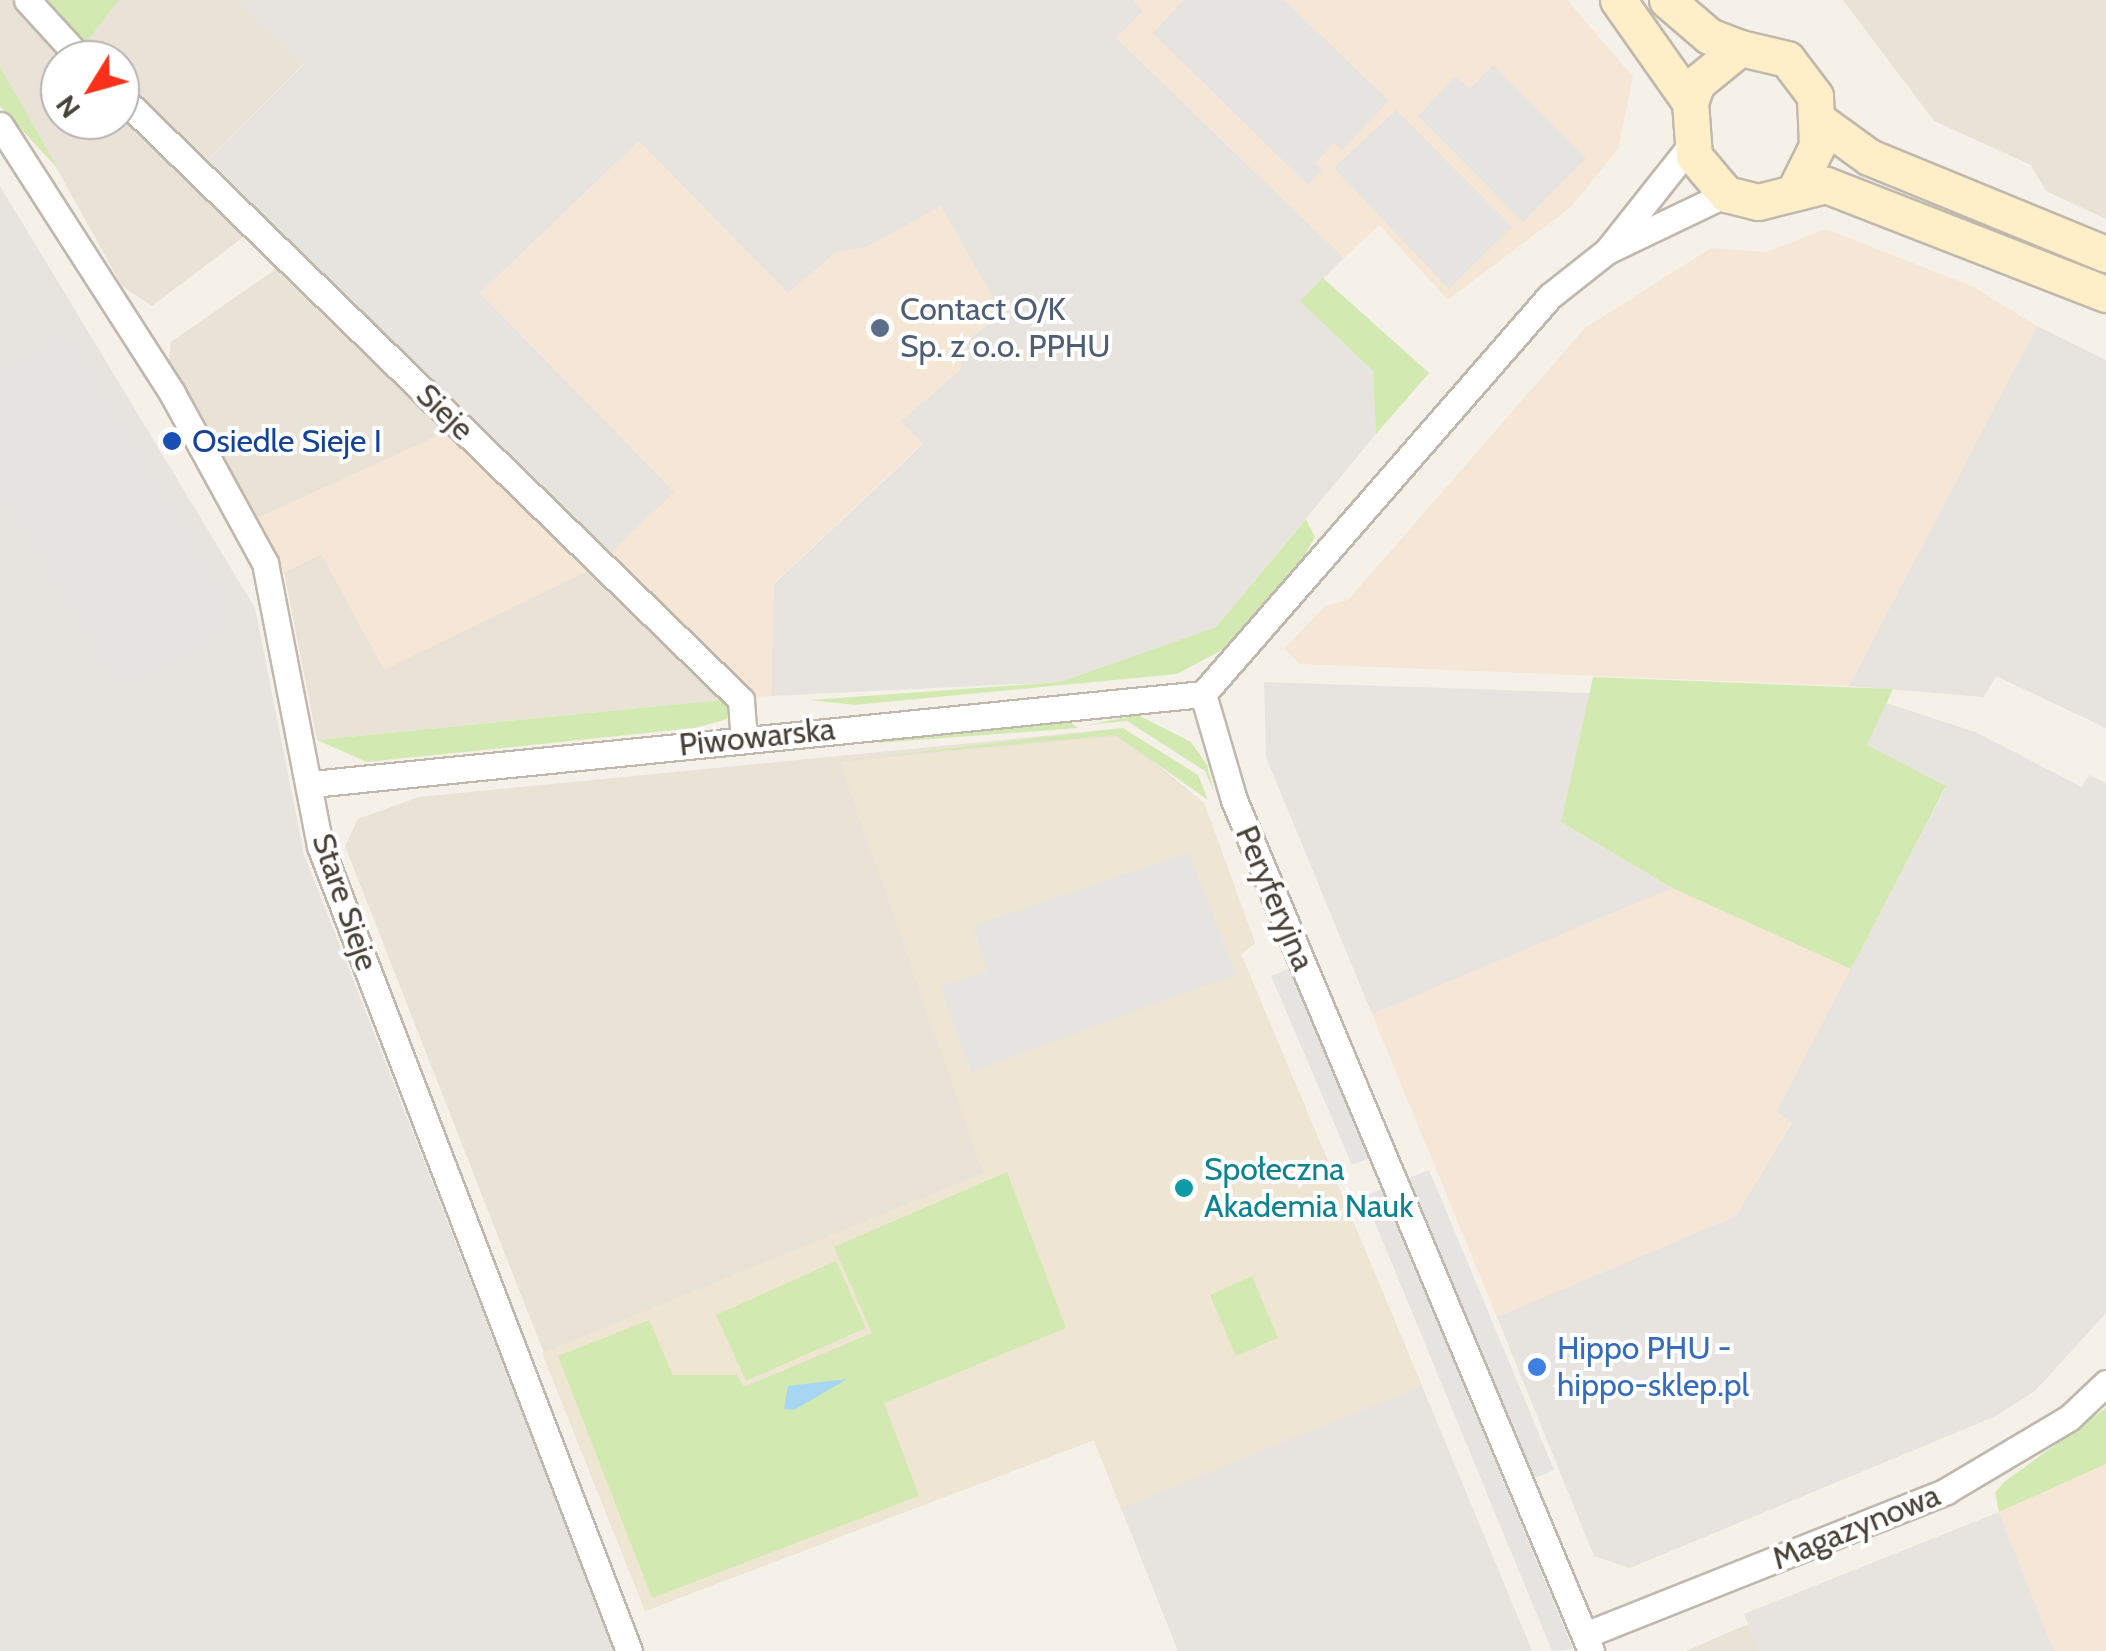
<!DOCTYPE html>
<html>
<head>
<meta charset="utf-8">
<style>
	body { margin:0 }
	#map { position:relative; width:2106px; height:1651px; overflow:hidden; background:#f5f1e9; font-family:Cabin,sans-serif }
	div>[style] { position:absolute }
	.residential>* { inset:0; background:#e9e2d7 }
	.commercial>* { inset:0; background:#f6e6d5 }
	.industrial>* { inset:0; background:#e7e3de }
	.education>* { inset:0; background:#eee5d3 }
	.green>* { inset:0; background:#d3e9b2 }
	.parking>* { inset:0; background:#e6e4e1 }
	.water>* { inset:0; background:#a6d6f1 }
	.roads { filter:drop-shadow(2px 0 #c0b8ac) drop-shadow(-2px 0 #c0b8ac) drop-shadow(0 2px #c0b8ac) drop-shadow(0 -2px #c0b8ac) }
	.minor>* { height:25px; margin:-12.5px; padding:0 12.5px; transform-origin:12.5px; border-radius:12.5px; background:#fff }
	.secondary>* { height:35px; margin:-17.5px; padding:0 17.5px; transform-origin:17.5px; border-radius:17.5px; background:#ffefc9 }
	.dots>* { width:28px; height:28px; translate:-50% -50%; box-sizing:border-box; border:5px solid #fff; border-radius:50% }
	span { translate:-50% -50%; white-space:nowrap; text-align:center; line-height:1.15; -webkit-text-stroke:8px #fff; paint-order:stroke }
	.service-label { font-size:32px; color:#4e5e75 }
	.left { translate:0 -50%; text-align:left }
	.street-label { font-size:32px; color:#494137 }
	.transit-label { font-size:32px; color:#164399 }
	.culture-label { font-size:32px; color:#0d838f }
	.shop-label { font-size:32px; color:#366cbe }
	.north { position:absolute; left:40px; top:40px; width:100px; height:100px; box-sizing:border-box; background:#fff; border:2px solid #b6b3af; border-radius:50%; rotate:233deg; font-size:28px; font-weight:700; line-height:40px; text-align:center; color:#494137 }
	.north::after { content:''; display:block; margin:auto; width:35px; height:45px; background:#fb301a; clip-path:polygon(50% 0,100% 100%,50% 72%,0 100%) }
</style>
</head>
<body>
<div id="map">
	<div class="residential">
		<div style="clip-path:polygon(evenodd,0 0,237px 0,303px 64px,189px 179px,245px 236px,152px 306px,122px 286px,0 66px,0 0,60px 60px,120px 60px,120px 120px,60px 120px,60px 60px)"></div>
		<div style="clip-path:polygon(1843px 0,2106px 0,2106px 219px,2046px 191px,2031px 165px,1934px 121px)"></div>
		<div style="clip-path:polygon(286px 262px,455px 428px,258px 518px,169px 362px,171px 342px)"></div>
		<div style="clip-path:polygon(321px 554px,596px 567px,731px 699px,317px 740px,284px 572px)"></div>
		<div style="clip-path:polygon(1114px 729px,1204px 803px,1255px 943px,1241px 954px,1422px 1386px,1121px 1508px,1094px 1440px,645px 1611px,345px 846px,358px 819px,419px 797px)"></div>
		<div style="clip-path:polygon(1748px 1624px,1759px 1651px,1686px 1651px)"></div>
	</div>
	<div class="commercial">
		<div style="clip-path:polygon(1133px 0,1567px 0,1633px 77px,1618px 149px,1571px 207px,1448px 300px,1379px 225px,1344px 258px,1116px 38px,1143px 11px)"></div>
		<div style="clip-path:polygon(639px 141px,787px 292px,836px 252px,866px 247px,941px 205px,1002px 314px,969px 339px,961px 369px,902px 420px,923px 443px,774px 583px,771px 696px,748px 697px,608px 555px,673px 492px,480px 293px)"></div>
		<div style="clip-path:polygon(1826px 229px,1974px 287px,2037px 326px,1849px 686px,1300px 664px,1284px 649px,1325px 606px,1348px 600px,1585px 328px,1711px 248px,1766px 252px)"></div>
		<div style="clip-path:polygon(455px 428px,596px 567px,384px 670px,321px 554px,284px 572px,258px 518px)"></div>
		<div style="clip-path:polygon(1672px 888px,1851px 969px,1776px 1112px,1792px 1121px,1736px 1216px,1497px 1317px,1372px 1014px)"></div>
		<div style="clip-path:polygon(2106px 1464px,2106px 1651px,2054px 1651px,1999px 1512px)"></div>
	</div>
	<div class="industrial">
		<div style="clip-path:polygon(237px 0,1133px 0,1143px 11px,1116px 38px,1344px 258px,1301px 301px,1373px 371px,1376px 434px,1216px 627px,1060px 682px,771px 696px,774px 584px,923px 444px,901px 421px,960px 370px,969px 339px,1002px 314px,941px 206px,866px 247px,836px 252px,788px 293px,639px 141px,480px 293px,674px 492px,596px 567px,196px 172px,303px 65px)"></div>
		<div style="clip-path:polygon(0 186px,255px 608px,304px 854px,615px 1651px,0 1651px)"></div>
		<div style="clip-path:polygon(2037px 326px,2106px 360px,2106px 728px,1996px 676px,1984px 697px,1849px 686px)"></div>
		<div style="clip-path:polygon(1264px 682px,1590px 693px,1561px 822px,1672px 888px,1372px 1014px,1266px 757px)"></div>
		<div style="clip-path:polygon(1886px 703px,1975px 732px,2082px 787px,2089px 775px,2106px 783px,2106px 1313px,2035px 1391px,1996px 1416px,1630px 1568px,1594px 1556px,1497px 1317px,1736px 1216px,1792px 1122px,1776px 1112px,1946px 787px,1866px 745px)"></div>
		<div style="clip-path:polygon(1422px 1386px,1532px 1651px,1178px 1651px,1121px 1508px)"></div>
		<div style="clip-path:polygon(1999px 1512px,2054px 1651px,1759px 1651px,1744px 1614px)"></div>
	</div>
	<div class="education">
		<div style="clip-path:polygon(1116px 736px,1204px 803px,1255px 943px,1241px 954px,1422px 1386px,1121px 1508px,1094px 1440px,645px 1611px,542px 1353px,983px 1173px,840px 762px)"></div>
	</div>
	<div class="green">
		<div style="clip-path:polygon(40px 0,118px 0,118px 1px,84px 45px)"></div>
		<div style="clip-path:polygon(0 66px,58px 169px,0 106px)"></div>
		<div style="clip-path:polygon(1323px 278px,1429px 373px,1376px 434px,1373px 371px,1300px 301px)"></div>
		<div style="clip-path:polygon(1306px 519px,1315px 537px,1297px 568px,1222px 650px,1177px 674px,854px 705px,811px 700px,1060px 682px,1216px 627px)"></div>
		<div style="clip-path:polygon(1593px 677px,1893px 689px,1867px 745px,1946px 786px,1851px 969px,1672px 888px,1561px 822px)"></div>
		<div style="clip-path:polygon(731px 699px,727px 719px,695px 728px,367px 762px,317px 740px)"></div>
		<div style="clip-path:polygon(1138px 715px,1191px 742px,1207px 765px,1214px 792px,1205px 771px,1127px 721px,1087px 725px)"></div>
		<div style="clip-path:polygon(1067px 720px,1078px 728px,877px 743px,886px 739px)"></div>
		<div style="clip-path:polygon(1123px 728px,1198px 775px,1208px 800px,1116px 735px,876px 757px)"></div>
		<div style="clip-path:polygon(1007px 1172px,1066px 1328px,884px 1403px,919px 1496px,652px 1598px,558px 1356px,649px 1320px,673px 1375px,737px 1375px,744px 1387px,872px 1333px,834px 1247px)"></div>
		<div style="clip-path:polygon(836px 1261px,866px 1328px,746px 1381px,716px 1315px)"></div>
		<div style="clip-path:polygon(1252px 1276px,1278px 1338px,1236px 1356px,1210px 1295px)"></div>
		<div style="clip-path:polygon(2106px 1408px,2106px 1464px,1999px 1512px,1995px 1493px,2004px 1482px)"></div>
	</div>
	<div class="parking">
		<div style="clip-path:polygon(1184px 0,1284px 0,1389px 101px,1342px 150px,1334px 143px,1315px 163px,1322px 171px,1308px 185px,1153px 33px)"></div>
		<div style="clip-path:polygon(1493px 65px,1586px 158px,1523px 222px,1418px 116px,1455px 76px,1470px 89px)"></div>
		<div style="clip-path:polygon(1396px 110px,1512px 227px,1449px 289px,1334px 168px)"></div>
		<div style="clip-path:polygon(65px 332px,220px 593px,227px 627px,132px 687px,115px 681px,0 489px,0 374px)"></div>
		<div style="clip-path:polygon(1189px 852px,1236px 974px,971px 1072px,940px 987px,987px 971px,973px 926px)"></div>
		<div style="clip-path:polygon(1291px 968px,1370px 1158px,1352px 1165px,1271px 976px)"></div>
		<div style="clip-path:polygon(1429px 1170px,1554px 1470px,1533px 1479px,1409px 1178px)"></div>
		<div style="clip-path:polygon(1382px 1189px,1573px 1649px,1552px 1651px,1364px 1196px)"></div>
	</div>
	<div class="water">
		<div style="clip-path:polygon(847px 1379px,794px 1410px,784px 1409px,788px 1386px)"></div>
	</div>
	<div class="roads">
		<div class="minor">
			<div style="left:27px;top:0;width:81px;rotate:47.5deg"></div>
			<div style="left:120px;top:96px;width:866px;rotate:44.2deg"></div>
			<div style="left:741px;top:700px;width:39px;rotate:86deg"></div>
			<div style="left:0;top:125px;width:318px;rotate:57.3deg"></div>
			<div style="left:172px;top:393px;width:194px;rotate:61.3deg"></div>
			<div style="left:265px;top:563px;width:288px;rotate:79deg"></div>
			<div style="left:320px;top:846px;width:862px;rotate:69deg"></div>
			<div style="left:1607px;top:251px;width:135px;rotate:-51.6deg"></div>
			<div style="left:1203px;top:694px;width:110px;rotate:73.7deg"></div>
			<div style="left:1234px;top:800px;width:923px;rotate:67.24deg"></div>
			<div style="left:1203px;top:694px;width:528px;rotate:-48.92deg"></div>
			<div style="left:1550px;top:296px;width:73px;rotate:-38.3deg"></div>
			<div style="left:1607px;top:251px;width:132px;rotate:-25.6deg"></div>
			<div style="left:312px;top:784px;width:896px;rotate:-5.77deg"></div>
			<div style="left:1585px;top:1635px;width:389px;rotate:-21.7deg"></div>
			<div style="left:1946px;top:1491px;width:143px;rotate:-30.7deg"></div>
			<div style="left:2069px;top:1418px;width:51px;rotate:-43.4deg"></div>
		</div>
		<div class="secondary">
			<div style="left:1618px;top:0;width:125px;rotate:54.8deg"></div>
			<div style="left:1667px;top:0;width:55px;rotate:40.6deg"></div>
			<div style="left:1709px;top:36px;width:33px;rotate:21deg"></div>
			<div style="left:1822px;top:123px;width:58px;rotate:35.9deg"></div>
			<div style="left:1869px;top:157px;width:256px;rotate:22.3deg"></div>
			<div style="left:1794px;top:192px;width:51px;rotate:-63.4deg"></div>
			<div style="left:1817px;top:146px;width:50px;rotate:-92.3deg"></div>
			<div style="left:1815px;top:96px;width:46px;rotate:-127.1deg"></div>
			<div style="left:1787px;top:59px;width:48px;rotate:-166.8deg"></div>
			<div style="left:1740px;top:48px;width:55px;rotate:140.9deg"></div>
			<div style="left:1697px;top:83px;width:20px;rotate:110deg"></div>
			<div style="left:1690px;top:102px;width:54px;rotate:85.8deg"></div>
			<div style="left:1694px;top:156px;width:50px;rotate:49.9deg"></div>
			<div style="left:1726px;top:194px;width:33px;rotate:14deg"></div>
			<div style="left:1758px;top:202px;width:70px;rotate:-14deg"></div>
			<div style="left:1826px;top:185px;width:300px;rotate:21.3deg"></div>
		</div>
	</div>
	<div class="dots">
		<div style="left:880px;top:328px;background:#5c6f8a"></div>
		<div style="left:172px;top:441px;background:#1a4fb4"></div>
		<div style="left:1184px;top:1188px;background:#0f9aa8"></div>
		<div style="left:1537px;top:1367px;background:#3f7fe0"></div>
	</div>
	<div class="service-label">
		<span class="left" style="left:900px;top:328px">Contact O/K<br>Sp. z o.o. PPHU</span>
	</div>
	<div class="street-label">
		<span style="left:445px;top:412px;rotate:44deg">Sieje</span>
		<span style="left:757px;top:737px;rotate:-6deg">Piwowarska</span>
		<span style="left:1275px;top:898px;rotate:67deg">Peryferyjna</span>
		<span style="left:345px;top:902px;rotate:71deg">Stare Sieje</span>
		<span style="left:1856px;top:1527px;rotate:-22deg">Magazynowa</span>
	</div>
	<div class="transit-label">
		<span class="left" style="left:192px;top:441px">Osiedle Sieje I</span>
	</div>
	<div class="culture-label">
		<span class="left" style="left:1204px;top:1188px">Społeczna<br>Akademia Nauk</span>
	</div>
	<div class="shop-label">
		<span class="left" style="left:1557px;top:1367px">Hippo PHU -<br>hippo-sklep.pl</span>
	</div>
	<div class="north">N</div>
</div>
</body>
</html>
